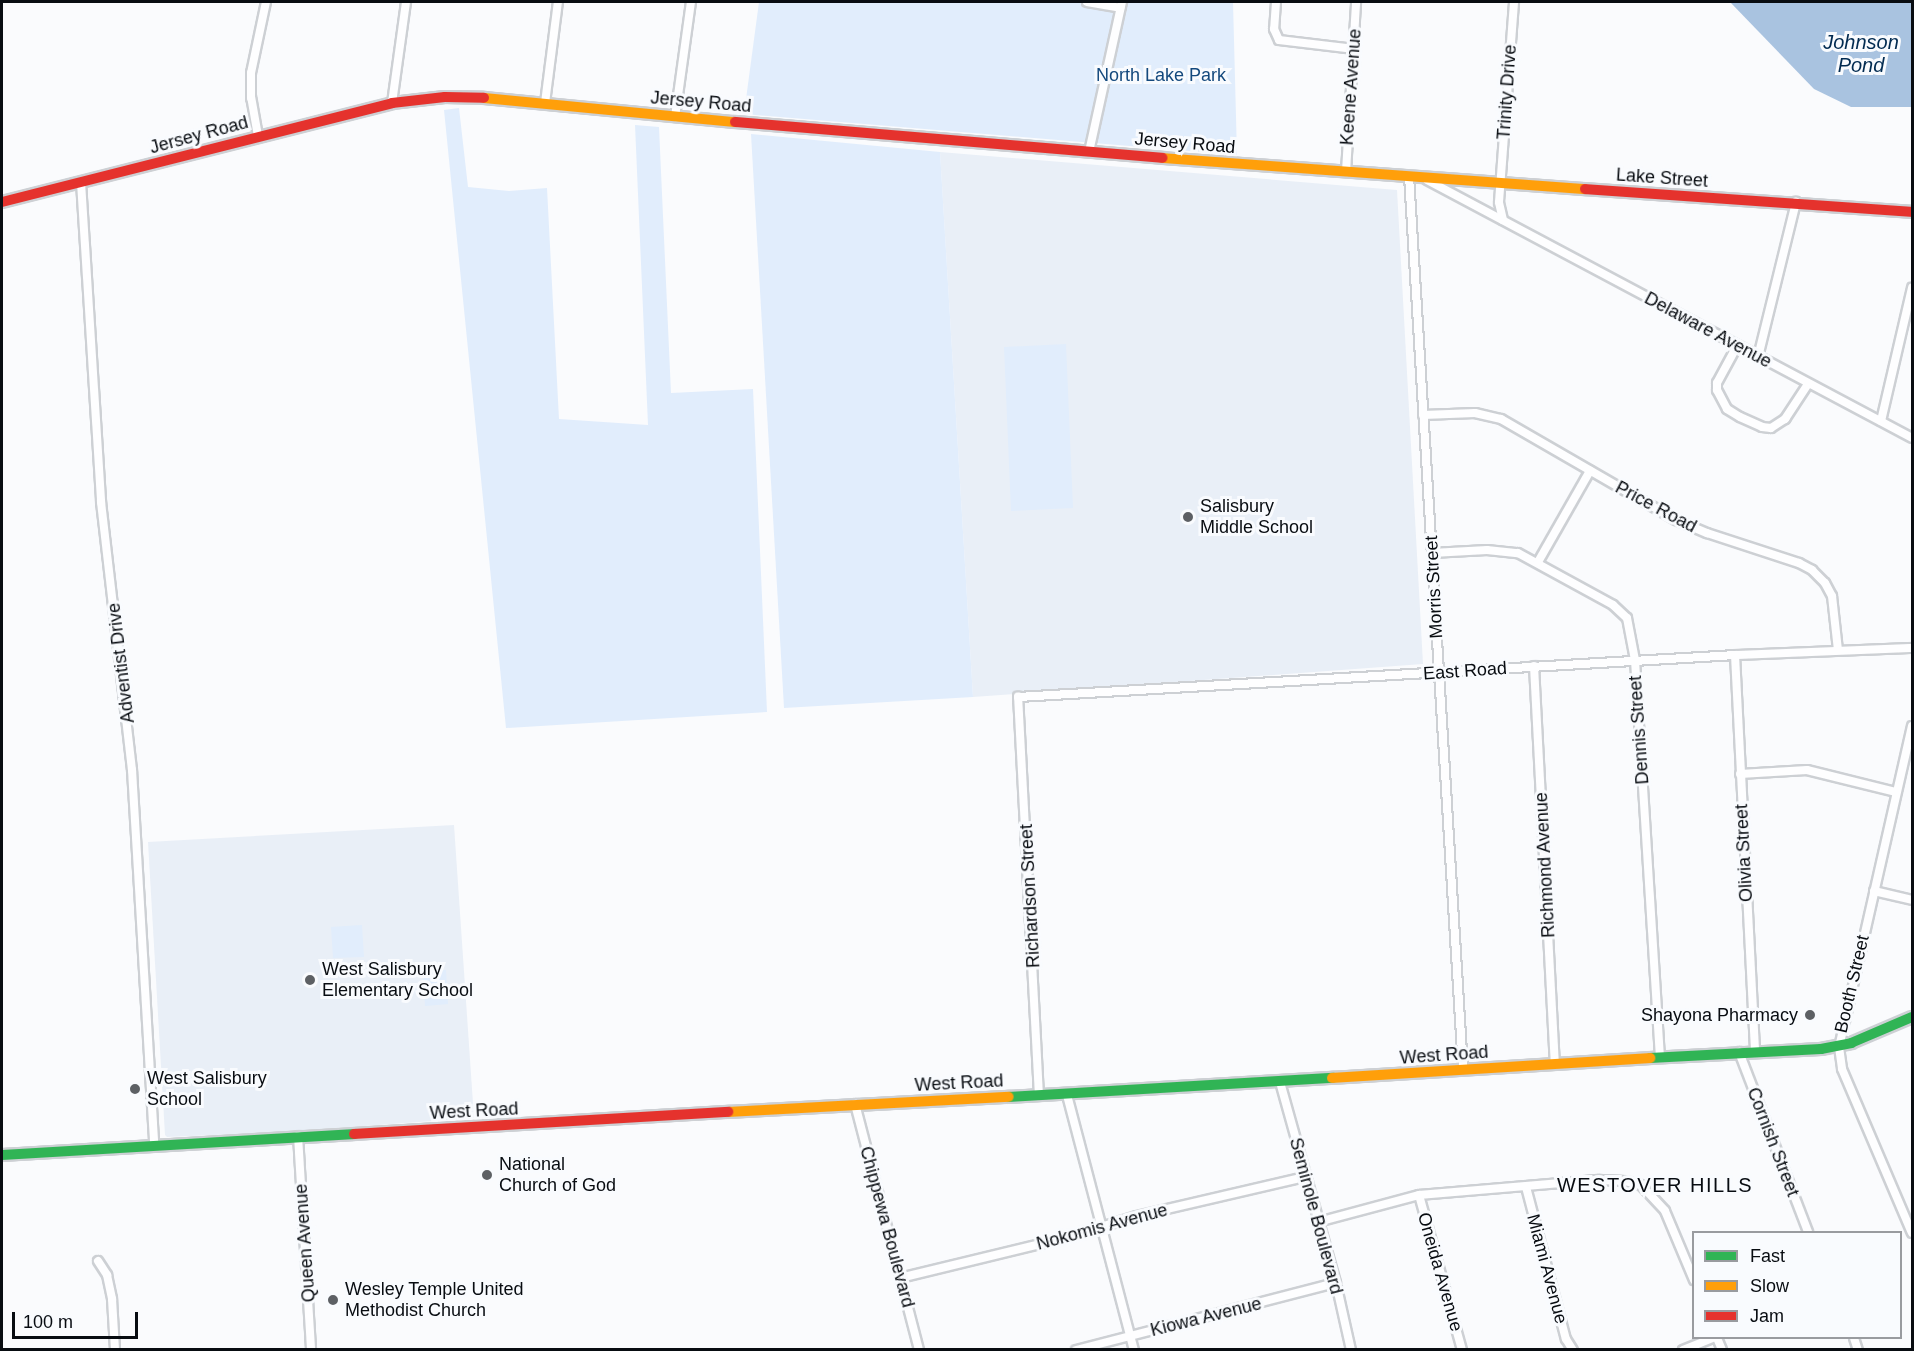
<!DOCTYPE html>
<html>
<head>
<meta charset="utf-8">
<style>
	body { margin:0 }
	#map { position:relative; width:1914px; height:1351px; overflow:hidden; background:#fafbfd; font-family:Arial,sans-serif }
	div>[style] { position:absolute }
	.built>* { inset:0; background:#e9eff7 }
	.green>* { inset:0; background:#e1edfc }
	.water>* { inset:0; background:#a9c3e0 }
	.roads { filter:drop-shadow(2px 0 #cdd0d4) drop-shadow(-2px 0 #cdd0d4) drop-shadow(0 2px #cdd0d4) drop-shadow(0 -2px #cdd0d4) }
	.street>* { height:8px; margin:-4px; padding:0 4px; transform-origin:4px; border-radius:4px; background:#fefeff }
	.fast>* { height:10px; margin:-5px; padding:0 5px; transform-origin:5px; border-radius:5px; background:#30b455 }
	.slow>* { height:10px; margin:-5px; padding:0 5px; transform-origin:5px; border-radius:5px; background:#ff9f0a }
	.jam>* { height:10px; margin:-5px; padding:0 5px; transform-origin:5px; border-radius:5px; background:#e5322d }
	.dots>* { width:16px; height:16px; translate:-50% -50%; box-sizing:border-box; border:3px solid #f9fbfe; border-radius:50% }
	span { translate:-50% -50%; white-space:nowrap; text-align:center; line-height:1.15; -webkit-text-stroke:6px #f9fbfe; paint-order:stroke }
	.park-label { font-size:18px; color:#14497d }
	.street-label { font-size:18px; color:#080c11 }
	.poi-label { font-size:18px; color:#080c11 }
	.left { translate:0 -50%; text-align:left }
	.right { translate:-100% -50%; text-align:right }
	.water-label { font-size:20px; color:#022b51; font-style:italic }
	.neighbourhood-label { font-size:20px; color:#080c11; letter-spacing:1.5px }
	.frame { position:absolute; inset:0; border:3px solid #080c11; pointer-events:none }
	.legend { position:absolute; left:1692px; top:1231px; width:210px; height:108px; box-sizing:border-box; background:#f9fbfe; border:2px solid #999b9f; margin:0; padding:8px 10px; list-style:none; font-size:18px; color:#080c11 }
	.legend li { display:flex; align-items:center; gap:12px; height:30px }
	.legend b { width:30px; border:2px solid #999b9f }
	.scale { position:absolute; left:12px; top:1312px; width:126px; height:27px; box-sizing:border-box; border:3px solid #080c11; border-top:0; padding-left:8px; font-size:18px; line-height:21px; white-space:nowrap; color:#080c11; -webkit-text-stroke:4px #f9fbfe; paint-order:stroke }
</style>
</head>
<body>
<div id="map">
	<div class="built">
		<div style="clip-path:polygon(940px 152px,1397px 190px,1423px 664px,973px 697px)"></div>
		<div style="clip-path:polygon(454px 825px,474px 1118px,283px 1132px,167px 1137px,165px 1135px,148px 842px)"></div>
	</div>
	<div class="green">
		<div style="clip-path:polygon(759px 2px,1233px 2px,1237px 155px,744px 114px)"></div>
		<div style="clip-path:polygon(459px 108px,468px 187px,509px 191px,547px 188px,559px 419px,648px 425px,635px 125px,659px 127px,671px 393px,753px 389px,767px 712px,506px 728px,444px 110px)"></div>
		<div style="clip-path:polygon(751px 134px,940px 152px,973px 697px,784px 708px)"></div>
		<div style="clip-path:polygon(1066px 344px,1073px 508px,1011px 511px,1004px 347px)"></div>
		<div style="clip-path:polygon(362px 925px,364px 957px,333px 958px,331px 927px)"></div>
		<div style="clip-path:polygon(446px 970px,448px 1004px,425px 1006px,423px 972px)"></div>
	</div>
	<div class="water">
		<div style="clip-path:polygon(1730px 2px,1912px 2px,1912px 107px,1851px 107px,1814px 89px)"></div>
	</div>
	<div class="roads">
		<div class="street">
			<div style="left:1087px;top:2px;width:34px;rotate:10deg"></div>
			<div style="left:1276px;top:2px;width:27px;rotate:94deg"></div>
			<div style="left:1274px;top:29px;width:12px;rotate:66deg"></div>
			<div style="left:1279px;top:40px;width:76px;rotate:6.8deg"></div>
			<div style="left:392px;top:103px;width:102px;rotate:-82.1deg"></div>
			<div style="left:545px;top:103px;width:102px;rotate:-82.7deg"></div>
			<div style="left:675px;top:117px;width:116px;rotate:-82.1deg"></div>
			<div style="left:258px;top:136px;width:39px;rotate:-100deg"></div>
			<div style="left:251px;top:98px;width:25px;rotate:-90deg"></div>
			<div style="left:251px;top:73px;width:73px;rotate:-78.1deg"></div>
			<div style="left:1089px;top:152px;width:154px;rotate:-77.6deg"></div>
			<div style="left:1346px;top:172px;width:170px;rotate:-86.6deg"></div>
			<div style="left:1409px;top:176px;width:896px;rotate:86.54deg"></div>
			<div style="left:1427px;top:180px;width:549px;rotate:28.01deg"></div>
			<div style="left:81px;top:182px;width:321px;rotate:86.4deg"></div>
			<div style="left:101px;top:502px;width:270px;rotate:83.4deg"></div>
			<div style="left:132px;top:770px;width:375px;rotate:86.6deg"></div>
			<div style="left:1503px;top:220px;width:18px;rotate:-103deg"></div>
			<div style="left:1499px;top:202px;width:201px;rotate:-85.7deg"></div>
			<div style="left:1737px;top:346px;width:42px;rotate:118.4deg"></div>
			<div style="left:1717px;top:383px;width:7px;rotate:90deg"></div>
			<div style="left:1717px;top:390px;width:21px;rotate:62deg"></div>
			<div style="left:1727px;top:409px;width:15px;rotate:32deg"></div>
			<div style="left:1740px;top:417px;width:24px;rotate:24deg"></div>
			<div style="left:1762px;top:427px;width:9px;rotate:6deg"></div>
			<div style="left:1771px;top:428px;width:17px;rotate:-33deg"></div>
			<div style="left:1785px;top:419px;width:42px;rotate:-56.7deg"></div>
			<div style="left:1758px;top:357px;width:160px;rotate:-76.2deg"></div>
			<div style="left:1423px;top:415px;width:52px;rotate:-2.2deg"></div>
			<div style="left:1475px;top:413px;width:27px;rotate:13deg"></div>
			<div style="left:1501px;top:419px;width:202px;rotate:30deg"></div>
			<div style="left:1676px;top:520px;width:34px;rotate:23deg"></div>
			<div style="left:1707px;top:533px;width:97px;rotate:18.1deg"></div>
			<div style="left:1799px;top:563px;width:15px;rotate:28deg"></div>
			<div style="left:1812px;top:570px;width:18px;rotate:45deg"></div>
			<div style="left:1825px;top:583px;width:15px;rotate:62deg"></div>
			<div style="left:1832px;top:596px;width:54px;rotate:83.7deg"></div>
			<div style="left:1881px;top:421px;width:137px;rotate:-76.9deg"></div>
			<div style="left:1432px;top:553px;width:55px;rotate:-3.1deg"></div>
			<div style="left:1487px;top:550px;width:31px;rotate:6deg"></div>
			<div style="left:1518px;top:553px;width:108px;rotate:28.7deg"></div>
			<div style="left:1613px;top:605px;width:19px;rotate:43deg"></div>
			<div style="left:1627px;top:618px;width:43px;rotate:79.2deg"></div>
			<div style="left:1635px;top:660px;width:398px;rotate:86.4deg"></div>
			<div style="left:1538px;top:562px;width:105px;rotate:-60.3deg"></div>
			<div style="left:1735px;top:655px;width:397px;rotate:87.1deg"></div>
			<div style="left:1534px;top:666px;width:399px;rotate:87deg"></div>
			<div style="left:1912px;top:726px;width:329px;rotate:102.8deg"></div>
			<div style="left:1839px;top:1047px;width:22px;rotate:82deg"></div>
			<div style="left:1842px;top:1069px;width:178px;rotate:66.9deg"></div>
			<div style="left:1740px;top:774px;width:67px;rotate:-3.4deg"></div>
			<div style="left:1807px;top:770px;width:92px;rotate:13.9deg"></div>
			<div style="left:1874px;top:891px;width:39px;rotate:13deg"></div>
			<div style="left:1739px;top:1052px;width:193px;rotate:69deg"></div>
			<div style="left:1280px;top:1082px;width:209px;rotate:74.4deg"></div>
			<div style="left:1336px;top:1283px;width:69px;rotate:77.4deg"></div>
			<div style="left:1067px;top:1095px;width:264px;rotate:75.3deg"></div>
			<div style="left:1039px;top:1096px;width:400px;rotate:-93deg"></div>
			<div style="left:1018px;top:697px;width:718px;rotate:-3.35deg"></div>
			<div style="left:1735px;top:655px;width:177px;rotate:-2.3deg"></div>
			<div style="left:855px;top:1104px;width:254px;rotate:75.4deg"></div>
			<div style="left:298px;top:1136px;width:214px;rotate:86.5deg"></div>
			<div style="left:1526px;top:1187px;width:157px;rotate:75.3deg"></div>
			<div style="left:1566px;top:1339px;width:13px;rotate:58deg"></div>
			<div style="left:1419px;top:1195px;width:161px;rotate:74.5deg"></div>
			<div style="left:1318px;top:1222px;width:105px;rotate:-15deg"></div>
			<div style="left:1419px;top:1195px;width:181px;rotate:-4.8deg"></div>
			<div style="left:1599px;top:1180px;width:26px;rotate:2deg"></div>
			<div style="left:1625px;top:1181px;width:16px;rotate:14deg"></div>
			<div style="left:1641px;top:1185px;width:35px;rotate:47deg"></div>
			<div style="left:1665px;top:1211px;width:75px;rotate:67.2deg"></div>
			<div style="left:98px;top:1261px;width:17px;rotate:57deg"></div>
			<div style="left:107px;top:1275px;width:25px;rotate:78deg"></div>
			<div style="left:112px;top:1299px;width:51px;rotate:86.6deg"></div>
			<div style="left:900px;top:1278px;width:166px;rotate:-13.6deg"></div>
			<div style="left:1061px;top:1239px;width:79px;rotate:-16.8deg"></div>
			<div style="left:1137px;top:1216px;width:172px;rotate:-13.1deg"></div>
			<div style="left:1717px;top:1338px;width:13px;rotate:67deg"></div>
			<div style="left:1854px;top:1338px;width:13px;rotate:72deg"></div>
			<div style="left:1076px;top:1350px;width:268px;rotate:-14.5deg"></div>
			<div style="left:1683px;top:1350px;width:31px;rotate:-22deg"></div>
		</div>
		<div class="fast">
			<div style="left:1650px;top:1058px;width:171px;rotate:-3deg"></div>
			<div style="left:1821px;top:1049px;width:31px;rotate:-11deg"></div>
			<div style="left:1851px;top:1043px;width:66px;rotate:-23.1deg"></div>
			<div style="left:1009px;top:1097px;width:324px;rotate:-3.4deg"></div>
			<div style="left:2px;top:1155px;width:353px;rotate:-3.4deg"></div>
		</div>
		<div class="slow">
			<div style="left:484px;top:98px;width:252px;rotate:5.5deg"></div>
			<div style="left:1162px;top:158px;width:424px;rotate:4.2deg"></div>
			<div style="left:1332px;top:1078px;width:319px;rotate:-3.6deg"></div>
			<div style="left:728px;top:1112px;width:281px;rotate:-3.1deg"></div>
		</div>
		<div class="jam">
			<div style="left:735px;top:122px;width:429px;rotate:4.8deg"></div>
			<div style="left:1585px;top:189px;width:328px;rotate:4deg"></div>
			<div style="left:2px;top:202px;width:402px;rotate:-14.2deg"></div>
			<div style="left:392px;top:103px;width:53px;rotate:-6.5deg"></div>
			<div style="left:445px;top:97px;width:39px;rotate:1deg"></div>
			<div style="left:354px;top:1134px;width:375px;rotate:-3.4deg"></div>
		</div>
	</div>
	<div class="dots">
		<div style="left:1188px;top:517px;background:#5d6064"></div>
		<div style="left:310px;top:980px;background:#5d6064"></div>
		<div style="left:1810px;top:1015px;background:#5d6064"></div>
		<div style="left:135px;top:1089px;background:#5d6064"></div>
		<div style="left:487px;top:1175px;background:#5d6064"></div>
		<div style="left:333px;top:1300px;background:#5d6064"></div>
	</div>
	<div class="park-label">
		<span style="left:1161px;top:75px">North Lake Park</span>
	</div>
	<div class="street-label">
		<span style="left:1351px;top:87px;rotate:-86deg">Keene Avenue</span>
		<span style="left:1507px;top:92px;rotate:-86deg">Trinity Drive</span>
		<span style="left:701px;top:102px;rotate:5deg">Jersey Road</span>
		<span style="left:199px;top:135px;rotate:-15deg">Jersey Road</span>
		<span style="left:1185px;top:143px;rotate:5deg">Jersey Road</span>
		<span style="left:1662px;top:178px;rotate:4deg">Lake Street</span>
		<span style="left:1708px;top:330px;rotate:28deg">Delaware Avenue</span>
		<span style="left:1656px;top:507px;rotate:28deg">Price Road</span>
		<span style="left:1434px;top:587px;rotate:-93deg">Morris Street</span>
		<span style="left:121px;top:663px;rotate:-97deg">Adventist Drive</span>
		<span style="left:1465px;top:671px;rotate:-4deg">East Road</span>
		<span style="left:1639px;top:730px;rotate:-94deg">Dennis Street</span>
		<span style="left:1744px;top:853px;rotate:-93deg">Olivia Street</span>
		<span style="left:1545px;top:865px;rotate:-93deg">Richmond Avenue</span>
		<span style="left:1030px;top:896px;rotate:-93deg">Richardson Street</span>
		<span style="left:1852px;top:984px;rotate:-77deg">Booth Street</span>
		<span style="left:1444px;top:1055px;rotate:-4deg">West Road</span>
		<span style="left:959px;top:1083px;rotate:-3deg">West Road</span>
		<span style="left:474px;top:1111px;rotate:-3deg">West Road</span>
		<span style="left:1773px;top:1142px;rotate:69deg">Cornish Street</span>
		<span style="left:1316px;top:1216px;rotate:75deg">Seminole Boulevard</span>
		<span style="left:887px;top:1227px;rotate:75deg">Chippewa Boulevard</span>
		<span style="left:1102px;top:1227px;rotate:-15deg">Nokomis Avenue</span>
		<span style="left:305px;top:1243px;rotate:-94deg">Queen Avenue</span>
		<span style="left:1547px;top:1269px;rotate:75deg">Miami Avenue</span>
		<span style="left:1440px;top:1272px;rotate:74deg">Oneida Avenue</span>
		<span style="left:1206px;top:1317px;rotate:-14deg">Kiowa Avenue</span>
	</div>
	<div class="poi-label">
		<span class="left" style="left:1200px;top:517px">Salisbury<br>Middle School</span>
		<span class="left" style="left:322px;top:980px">West Salisbury<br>Elementary School</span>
		<span class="right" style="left:1798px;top:1015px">Shayona Pharmacy</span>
		<span class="left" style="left:147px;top:1089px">West Salisbury<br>School</span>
		<span class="left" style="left:499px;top:1175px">National<br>Church of God</span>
		<span class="left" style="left:345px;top:1300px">Wesley Temple United<br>Methodist Church</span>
	</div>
	<div class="water-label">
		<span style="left:1861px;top:54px">Johnson<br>Pond</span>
	</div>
	<div class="neighbourhood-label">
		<span style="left:1655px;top:1185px">WESTOVER HILLS</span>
	</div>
	<div class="frame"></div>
	<ul class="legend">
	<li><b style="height:8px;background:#30b455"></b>Fast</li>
	<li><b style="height:8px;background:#ff9f0a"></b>Slow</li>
	<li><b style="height:8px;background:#e5322d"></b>Jam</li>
	</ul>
	<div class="scale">100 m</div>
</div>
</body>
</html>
